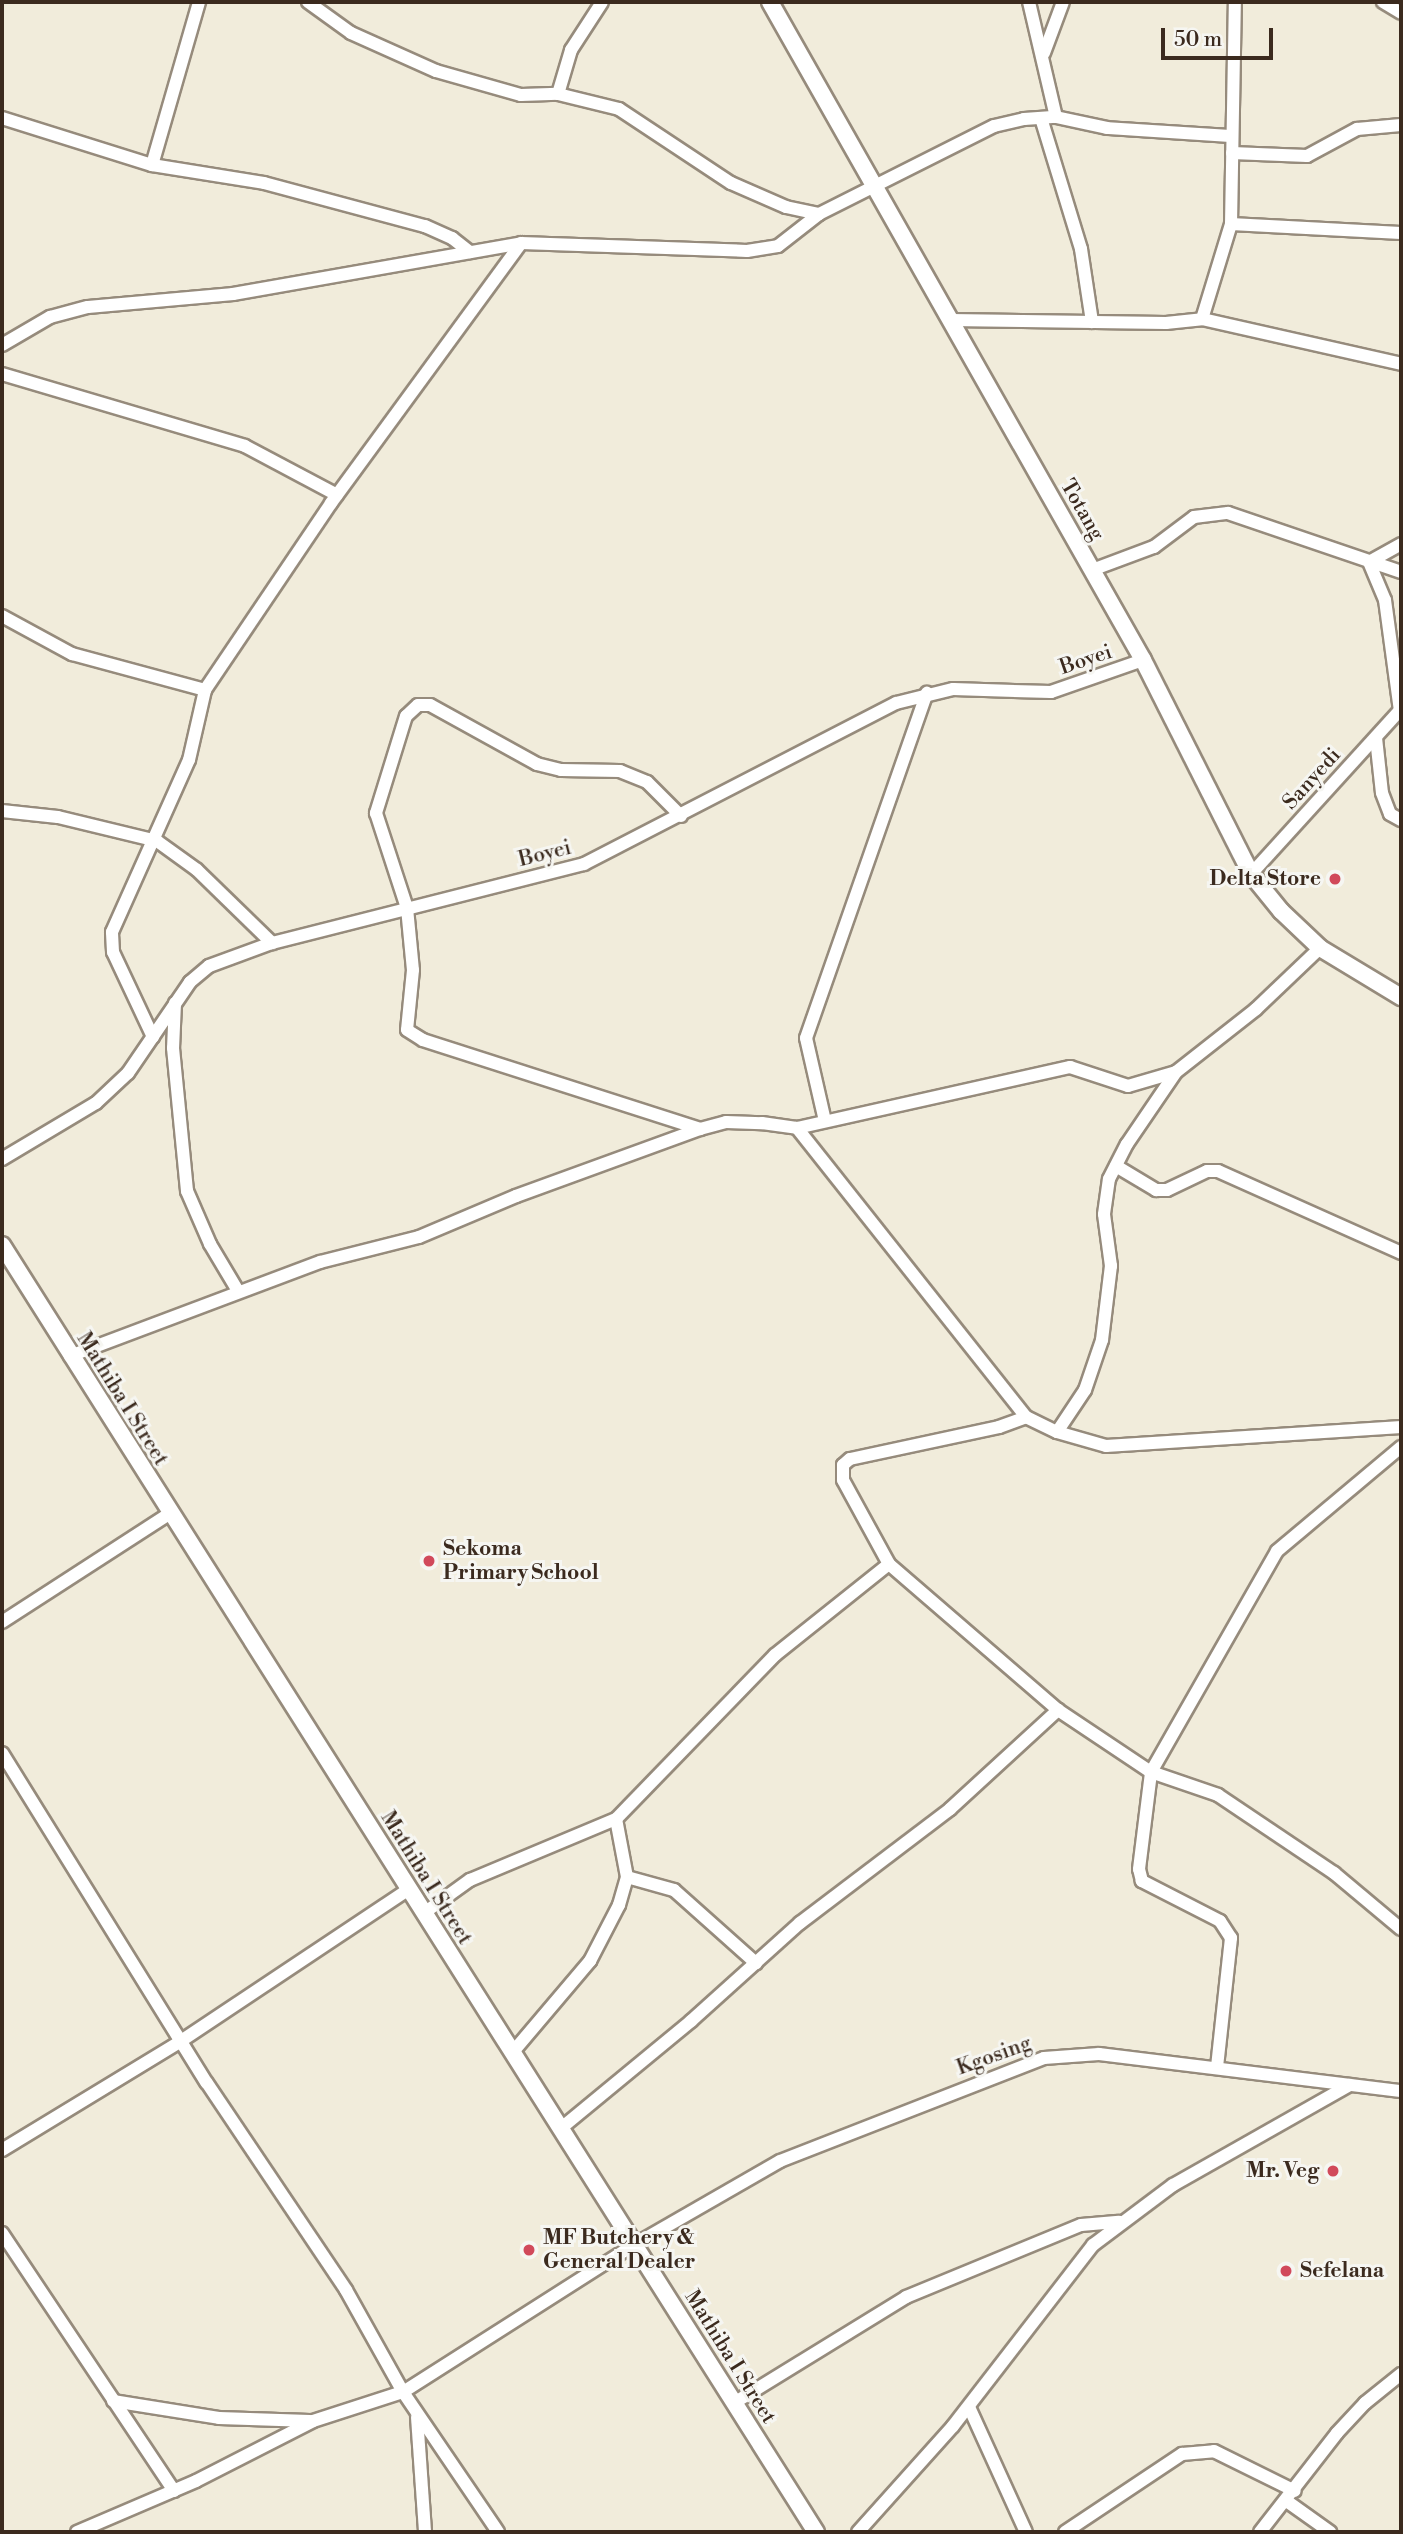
<!DOCTYPE html>
<html>
<head>
<meta charset="utf-8">
<style>
	body { margin:0 }
	#map { position:relative; width:1403px; height:2534px; overflow:hidden; background:#f1ecdb; font-family:"Libre Bodoni",serif }
	div>[style] { position:absolute }
	.roads { filter:drop-shadow(2px 0 #968b7c) drop-shadow(-2px 0 #968b7c) drop-shadow(0 2px #968b7c) drop-shadow(0 -2px #968b7c) }
	.street>* { height:12px; margin:-6px; padding:0 6px; transform-origin:6px; border-radius:6px; background:#fff }
	.secondary>* { height:16px; margin:-8px; padding:0 8px; transform-origin:8px; border-radius:8px; background:#fff }
	.dots>* { width:19px; height:19px; translate:-50% -50%; box-sizing:border-box; border:4px solid #f6f6f2; border-radius:50% }
	span { translate:-50% -50%; white-space:nowrap; text-align:center; line-height:1.15; -webkit-text-stroke:6px #f6f6f2; paint-order:stroke }
	.street-label { font-size:21px; color:#3b2a1e }
	.poi-label { font-size:21px; color:#3b2a1e; font-weight:700 }
	.right { translate:-100% -50%; text-align:right }
	.left { translate:0 -50%; text-align:left }
	.frame { position:absolute; inset:0; border:4px solid #3b2a1e; pointer-events:none }
	.scale { position:absolute; left:1161px; top:28px; width:112px; height:32px; box-sizing:border-box; border:4px solid #3b2a1e; border-top:0; padding-left:9px; font-size:21px; line-height:24px; white-space:nowrap; color:#3b2a1e; -webkit-text-stroke:5px #f6f6f2; paint-order:stroke }
</style>
</head>
<body>
<div id="map">
	<div class="roads">
		<div class="street">
			<div style="left:308px;top:2px;width:53px;rotate:35.8deg"></div>
			<div style="left:351px;top:33px;width:93px;rotate:24.1deg"></div>
			<div style="left:436px;top:71px;width:88px;rotate:15.8deg"></div>
			<div style="left:521px;top:95px;width:37px;rotate:-2deg"></div>
			<div style="left:558px;top:94px;width:63px;rotate:13.8deg"></div>
			<div style="left:619px;top:109px;width:134px;rotate:33.5deg"></div>
			<div style="left:731px;top:183px;width:60px;rotate:23.6deg"></div>
			<div style="left:786px;top:207px;width:34px;rotate:12deg"></div>
			<div style="left:1029px;top:2px;width:118px;rotate:76.8deg"></div>
			<div style="left:1383px;top:2px;width:21px;rotate:31deg"></div>
			<div style="left:1044px;top:53px;width:54px;rotate:-69.6deg"></div>
			<div style="left:558px;top:94px;width:46px;rotate:-73.5deg"></div>
			<div style="left:571px;top:50px;width:57px;rotate:-57.1deg"></div>
			<div style="left:2px;top:118px;width:157px;rotate:17.4deg"></div>
			<div style="left:152px;top:165px;width:113px;rotate:9.1deg"></div>
			<div style="left:264px;top:183px;width:167px;rotate:15deg"></div>
			<div style="left:425px;top:226px;width:30px;rotate:24deg"></div>
			<div style="left:452px;top:238px;width:23px;rotate:38deg"></div>
			<div style="left:1041px;top:118px;width:137px;rotate:73deg"></div>
			<div style="left:1081px;top:249px;width:74px;rotate:81.4deg"></div>
			<div style="left:1232px;top:153px;width:75px;rotate:2.3deg"></div>
			<div style="left:1307px;top:156px;width:57px;rotate:-28.4deg"></div>
			<div style="left:1357px;top:129px;width:44px;rotate:-5.2deg"></div>
			<div style="left:152px;top:165px;width:170px;rotate:-73.9deg"></div>
			<div style="left:1231px;top:224px;width:170px;rotate:3deg"></div>
			<div style="left:1202px;top:319px;width:204px;rotate:12.7deg"></div>
			<div style="left:950px;top:320px;width:216px;rotate:0.8deg"></div>
			<div style="left:1166px;top:323px;width:36px;rotate:-6deg"></div>
			<div style="left:1202px;top:319px;width:99px;rotate:-73deg"></div>
			<div style="left:1231px;top:224px;width:222px;rotate:-89deg"></div>
			<div style="left:2px;top:345px;width:56px;rotate:-30.3deg"></div>
			<div style="left:50px;top:317px;width:39px;rotate:-15deg"></div>
			<div style="left:88px;top:307px;width:146px;rotate:-5.1deg"></div>
			<div style="left:233px;top:294px;width:292px;rotate:-10deg"></div>
			<div style="left:521px;top:243px;width:226px;rotate:2deg"></div>
			<div style="left:747px;top:251px;width:31px;rotate:-9deg"></div>
			<div style="left:778px;top:246px;width:52px;rotate:-38deg"></div>
			<div style="left:819px;top:214px;width:196px;rotate:-26.7deg"></div>
			<div style="left:994px;top:126px;width:31px;rotate:-13deg"></div>
			<div style="left:1024px;top:119px;width:32px;rotate:-4deg"></div>
			<div style="left:1056px;top:117px;width:52px;rotate:12.2deg"></div>
			<div style="left:1107px;top:128px;width:125px;rotate:3.7deg"></div>
			<div style="left:2px;top:374px;width:253px;rotate:16.5deg"></div>
			<div style="left:245px;top:446px;width:104px;rotate:28deg"></div>
			<div style="left:1092px;top:570px;width:66px;rotate:-20.4deg"></div>
			<div style="left:1154px;top:547px;width:50px;rotate:-36.9deg"></div>
			<div style="left:1194px;top:517px;width:34px;rotate:-7deg"></div>
			<div style="left:1228px;top:513px;width:183px;rotate:18.8deg"></div>
			<div style="left:2px;top:616px;width:80px;rotate:28.5deg"></div>
			<div style="left:72px;top:654px;width:138px;rotate:15.1deg"></div>
			<div style="left:1400px;top:711px;width:112px;rotate:-97.7deg"></div>
			<div style="left:1385px;top:600px;width:41px;rotate:-112.8deg"></div>
			<div style="left:1369px;top:562px;width:37px;rotate:-29deg"></div>
			<div style="left:1376px;top:738px;width:55px;rotate:83.8deg"></div>
			<div style="left:1382px;top:793px;width:22px;rotate:69deg"></div>
			<div style="left:1390px;top:814px;width:13px;rotate:29deg"></div>
			<div style="left:2px;top:811px;width:56px;rotate:6.1deg"></div>
			<div style="left:58px;top:817px;width:102px;rotate:13.6deg"></div>
			<div style="left:157px;top:841px;width:49px;rotate:35.9deg"></div>
			<div style="left:197px;top:870px;width:105px;rotate:44.2deg"></div>
			<div style="left:681px;top:816px;width:48px;rotate:-135deg"></div>
			<div style="left:647px;top:782px;width:29px;rotate:-158deg"></div>
			<div style="left:620px;top:771px;width:59px;rotate:-179deg"></div>
			<div style="left:561px;top:770px;width:25px;rotate:-166deg"></div>
			<div style="left:537px;top:764px;width:122px;rotate:-151.1deg"></div>
			<div style="left:430px;top:705px;width:12px;rotate:180deg"></div>
			<div style="left:418px;top:705px;width:16px;rotate:137deg"></div>
			<div style="left:406px;top:716px;width:102px;rotate:107.2deg"></div>
			<div style="left:376px;top:813px;width:100px;rotate:71.9deg"></div>
			<div style="left:407px;top:908px;width:62px;rotate:84.5deg"></div>
			<div style="left:413px;top:970px;width:60px;rotate:95.7deg"></div>
			<div style="left:407px;top:1030px;width:19px;rotate:32deg"></div>
			<div style="left:423px;top:1040px;width:291px;rotate:17.8deg"></div>
			<div style="left:1251px;top:874px;width:223px;rotate:-47.7deg"></div>
			<div style="left:175px;top:1003px;width:45px;rotate:92.5deg"></div>
			<div style="left:173px;top:1048px;width:144px;rotate:84.4deg"></div>
			<div style="left:187px;top:1191px;width:58px;rotate:66.5deg"></div>
			<div style="left:210px;top:1244px;width:55px;rotate:59.2deg"></div>
			<div style="left:153px;top:1037px;width:94px;rotate:-115.2deg"></div>
			<div style="left:113px;top:952px;width:20px;rotate:-93deg"></div>
			<div style="left:112px;top:932px;width:188px;rotate:-65.9deg"></div>
			<div style="left:189px;top:760px;width:72px;rotate:-77.1deg"></div>
			<div style="left:205px;top:690px;width:225px;rotate:-56deg"></div>
			<div style="left:331px;top:503px;width:322px;rotate:-53.8deg"></div>
			<div style="left:825px;top:1121px;width:85px;rotate:-102.9deg"></div>
			<div style="left:806px;top:1038px;width:366px;rotate:-70.7deg"></div>
			<div style="left:797px;top:1128px;width:280px;rotate:-12.6deg"></div>
			<div style="left:1070px;top:1067px;width:61px;rotate:18.1deg"></div>
			<div style="left:1128px;top:1086px;width:50px;rotate:-16.3deg"></div>
			<div style="left:2px;top:1159px;width:109px;rotate:-30.8deg"></div>
			<div style="left:96px;top:1103px;width:44px;rotate:-43.2deg"></div>
			<div style="left:128px;top:1073px;width:110px;rotate:-55.7deg"></div>
			<div style="left:190px;top:982px;width:25px;rotate:-40deg"></div>
			<div style="left:209px;top:966px;width:67px;rotate:-20.1deg"></div>
			<div style="left:272px;top:943px;width:322px;rotate:-14.2deg"></div>
			<div style="left:584px;top:864px;width:351px;rotate:-27.3deg"></div>
			<div style="left:896px;top:703px;width:59px;rotate:-13.8deg"></div>
			<div style="left:953px;top:689px;width:98px;rotate:1.8deg"></div>
			<div style="left:1051px;top:692px;width:97px;rotate:-19.2deg"></div>
			<div style="left:1116px;top:1166px;width:47px;rotate:31deg"></div>
			<div style="left:1156px;top:1190px;width:11px"></div>
			<div style="left:1167px;top:1190px;width:44px;rotate:-25.4deg"></div>
			<div style="left:1207px;top:1171px;width:11px"></div>
			<div style="left:1218px;top:1171px;width:201px;rotate:24.1deg"></div>
			<div style="left:70px;top:1356px;width:267px;rotate:-20.6deg"></div>
			<div style="left:320px;top:1262px;width:102px;rotate:-14.2deg"></div>
			<div style="left:419px;top:1237px;width:105px;rotate:-22.9deg"></div>
			<div style="left:516px;top:1196px;width:196px;rotate:-20deg"></div>
			<div style="left:700px;top:1129px;width:27px;rotate:-15deg"></div>
			<div style="left:726px;top:1122px;width:36px;rotate:2deg"></div>
			<div style="left:762px;top:1123px;width:35px;rotate:8deg"></div>
			<div style="left:797px;top:1128px;width:369px;rotate:51.6deg"></div>
			<div style="left:1026px;top:1417px;width:34px;rotate:26deg"></div>
			<div style="left:1057px;top:1432px;width:51px;rotate:15.9deg"></div>
			<div style="left:1106px;top:1446px;width:296px;rotate:-3.7deg"></div>
			<div style="left:1057px;top:1432px;width:50px;rotate:-56.3deg"></div>
			<div style="left:1085px;top:1390px;width:53px;rotate:-71.2deg"></div>
			<div style="left:1102px;top:1340px;width:75px;rotate:-83.1deg"></div>
			<div style="left:1111px;top:1266px;width:52px;rotate:-97.7deg"></div>
			<div style="left:1104px;top:1214px;width:35px;rotate:-82deg"></div>
			<div style="left:1109px;top:1179px;width:39px;rotate:-63deg"></div>
			<div style="left:1127px;top:1144px;width:87px;rotate:-55.8deg"></div>
			<div style="left:1176px;top:1072px;width:102px;rotate:-38.2deg"></div>
			<div style="left:1256px;top:1009px;width:88px;rotate:-43.6deg"></div>
			<div style="left:2px;top:1622px;width:199px;rotate:-32.9deg"></div>
			<div style="left:1058px;top:1710px;width:112px;rotate:33.7deg"></div>
			<div style="left:1151px;top:1772px;width:71px;rotate:18.9deg"></div>
			<div style="left:1218px;top:1795px;width:140px;rotate:33.9deg"></div>
			<div style="left:1334px;top:1873px;width:87px;rotate:39.9deg"></div>
			<div style="left:2px;top:1753px;width:388px;rotate:58.2deg"></div>
			<div style="left:207px;top:2083px;width:249px;rotate:56.1deg"></div>
			<div style="left:346px;top:2290px;width:117px;rotate:60.8deg"></div>
			<div style="left:403px;top:2392px;width:274px;rotate:-32.5deg"></div>
			<div style="left:634px;top:2245px;width:168px;rotate:-29.9deg"></div>
			<div style="left:780px;top:2161px;width:283px;rotate:-21.3deg"></div>
			<div style="left:1044px;top:2058px;width:55px;rotate:-4.2deg"></div>
			<div style="left:1099px;top:2054px;width:304px;rotate:7deg"></div>
			<div style="left:627px;top:1877px;width:49px;rotate:15.5deg"></div>
			<div style="left:674px;top:1890px;width:110px;rotate:41.7deg"></div>
			<div style="left:424px;top:1913px;width:57px;rotate:-35.7deg"></div>
			<div style="left:470px;top:1880px;width:158px;rotate:-22.7deg"></div>
			<div style="left:616px;top:1819px;width:228px;rotate:-45.9deg"></div>
			<div style="left:775px;top:1655px;width:146px;rotate:-38.6deg"></div>
			<div style="left:889px;top:1564px;width:96px;rotate:-118.7deg"></div>
			<div style="left:843px;top:1480px;width:15px;rotate:-90deg"></div>
			<div style="left:843px;top:1465px;width:9px;rotate:-41deg"></div>
			<div style="left:850px;top:1459px;width:152px;rotate:-12.1deg"></div>
			<div style="left:999px;top:1427px;width:29px;rotate:-20deg"></div>
			<div style="left:512px;top:2053px;width:121px;rotate:-49.7deg"></div>
			<div style="left:590px;top:1961px;width:63px;rotate:-62.6deg"></div>
			<div style="left:619px;top:1905px;width:29px;rotate:-74deg"></div>
			<div style="left:627px;top:1877px;width:59px;rotate:-100.7deg"></div>
			<div style="left:1217px;top:2067px;width:130px;rotate:-83.8deg"></div>
			<div style="left:1231px;top:1938px;width:20px;rotate:-123deg"></div>
			<div style="left:1220px;top:1921px;width:88px;rotate:-152.9deg"></div>
			<div style="left:1142px;top:1881px;width:12px;rotate:-104deg"></div>
			<div style="left:1139px;top:1869px;width:98px;rotate:-82.9deg"></div>
			<div style="left:1151px;top:1772px;width:254px;rotate:-60.3deg"></div>
			<div style="left:1277px;top:1551px;width:162px;rotate:-40deg"></div>
			<div style="left:560px;top:2129px;width:170px;rotate:-39.5deg"></div>
			<div style="left:691px;top:2021px;width:147px;rotate:-42deg"></div>
			<div style="left:800px;top:1923px;width:188px;rotate:-37.2deg"></div>
			<div style="left:950px;top:1809px;width:147px;rotate:-42.5deg"></div>
			<div style="left:1058px;top:1710px;width:223px;rotate:-139.2deg"></div>
			<div style="left:2px;top:2150px;width:210px;rotate:-31.3deg"></div>
			<div style="left:181px;top:2041px;width:274px;rotate:-33.7deg"></div>
			<div style="left:2px;top:2233px;width:310px;rotate:56.3deg"></div>
			<div style="left:113px;top:2401px;width:107px;rotate:9.1deg"></div>
			<div style="left:219px;top:2418px;width:91px;rotate:1.9deg"></div>
			<div style="left:734px;top:2403px;width:202px;rotate:-31.6deg"></div>
			<div style="left:906px;top:2297px;width:189px;rotate:-22.4deg"></div>
			<div style="left:1081px;top:2225px;width:38px;rotate:-5deg"></div>
			<div style="left:969px;top:2407px;width:137px;rotate:65.5deg"></div>
			<div style="left:417px;top:2417px;width:115px;rotate:86deg"></div>
			<div style="left:1288px;top:2502px;width:52px;rotate:35.5deg"></div>
			<div style="left:77px;top:2532px;width:129px;rotate:-23.2deg"></div>
			<div style="left:196px;top:2481px;width:131px;rotate:-27.1deg"></div>
			<div style="left:313px;top:2421px;width:95px;rotate:-17.9deg"></div>
			<div style="left:403px;top:2392px;width:169px;rotate:55.8deg"></div>
			<div style="left:858px;top:2532px;width:142px;rotate:-48.1deg"></div>
			<div style="left:953px;top:2426px;width:229px;rotate:-52.3deg"></div>
			<div style="left:1093px;top:2245px;width:100px;rotate:-36.9deg"></div>
			<div style="left:1173px;top:2185px;width:203px;rotate:-29.5deg"></div>
			<div style="left:1065px;top:2532px;width:141px;rotate:-33.7deg"></div>
			<div style="left:1182px;top:2454px;width:32px;rotate:-5deg"></div>
			<div style="left:1214px;top:2451px;width:90px;rotate:26.3deg"></div>
			<div style="left:1260px;top:2532px;width:125px;rotate:-52.1deg"></div>
			<div style="left:1337px;top:2433px;width:41px;rotate:-47deg"></div>
			<div style="left:1365px;top:2403px;width:46px;rotate:-38.9deg"></div>
		</div>
		<div class="secondary">
			<div style="left:770px;top:2px;width:756px;rotate:60.45deg"></div>
			<div style="left:1143px;top:660px;width:240px;rotate:63.2deg"></div>
			<div style="left:1251px;top:874px;width:48px;rotate:51deg"></div>
			<div style="left:1281px;top:911px;width:54px;rotate:43.5deg"></div>
			<div style="left:1320px;top:948px;width:95px;rotate:31.2deg"></div>
			<div style="left:2px;top:1245px;width:1523px;rotate:57.69deg"></div>
		</div>
	</div>
	<div class="dots">
		<div style="left:1335px;top:879px;background:#d1495b"></div>
		<div style="left:429px;top:1561px;background:#d1495b"></div>
		<div style="left:1333px;top:2171px;background:#d1495b"></div>
		<div style="left:529px;top:2250px;background:#d1495b"></div>
		<div style="left:1286px;top:2271px;background:#d1495b"></div>
	</div>
	<div class="street-label">
		<span style="left:1082px;top:510px;rotate:60deg">Totang</span>
		<span style="left:1086px;top:660px;rotate:-19deg">Boyei</span>
		<span style="left:1312px;top:779px;rotate:-48deg">Sanyedi</span>
		<span style="left:545px;top:854px;rotate:-14deg">Boyei</span>
		<span style="left:122px;top:1399px;rotate:58deg">Mathiba I Street</span>
		<span style="left:426px;top:1878px;rotate:58deg">Mathiba I Street</span>
		<span style="left:994px;top:2056px;rotate:-20deg">Kgosing</span>
		<span style="left:730px;top:2357px;rotate:58deg">Mathiba I Street</span>
	</div>
	<div class="poi-label">
		<span class="right" style="left:1321px;top:879px">Delta Store</span>
		<span class="left" style="left:443px;top:1561px">Sekoma<br>Primary School</span>
		<span class="right" style="left:1319px;top:2171px">Mr. Veg</span>
		<span class="left" style="left:543px;top:2250px">MF Butchery &amp;<br>General Dealer</span>
		<span class="left" style="left:1300px;top:2271px">Sefelana</span>
	</div>
	<div class="frame"></div>
	<div class="scale">50 m</div>
</div>
</body>
</html>
